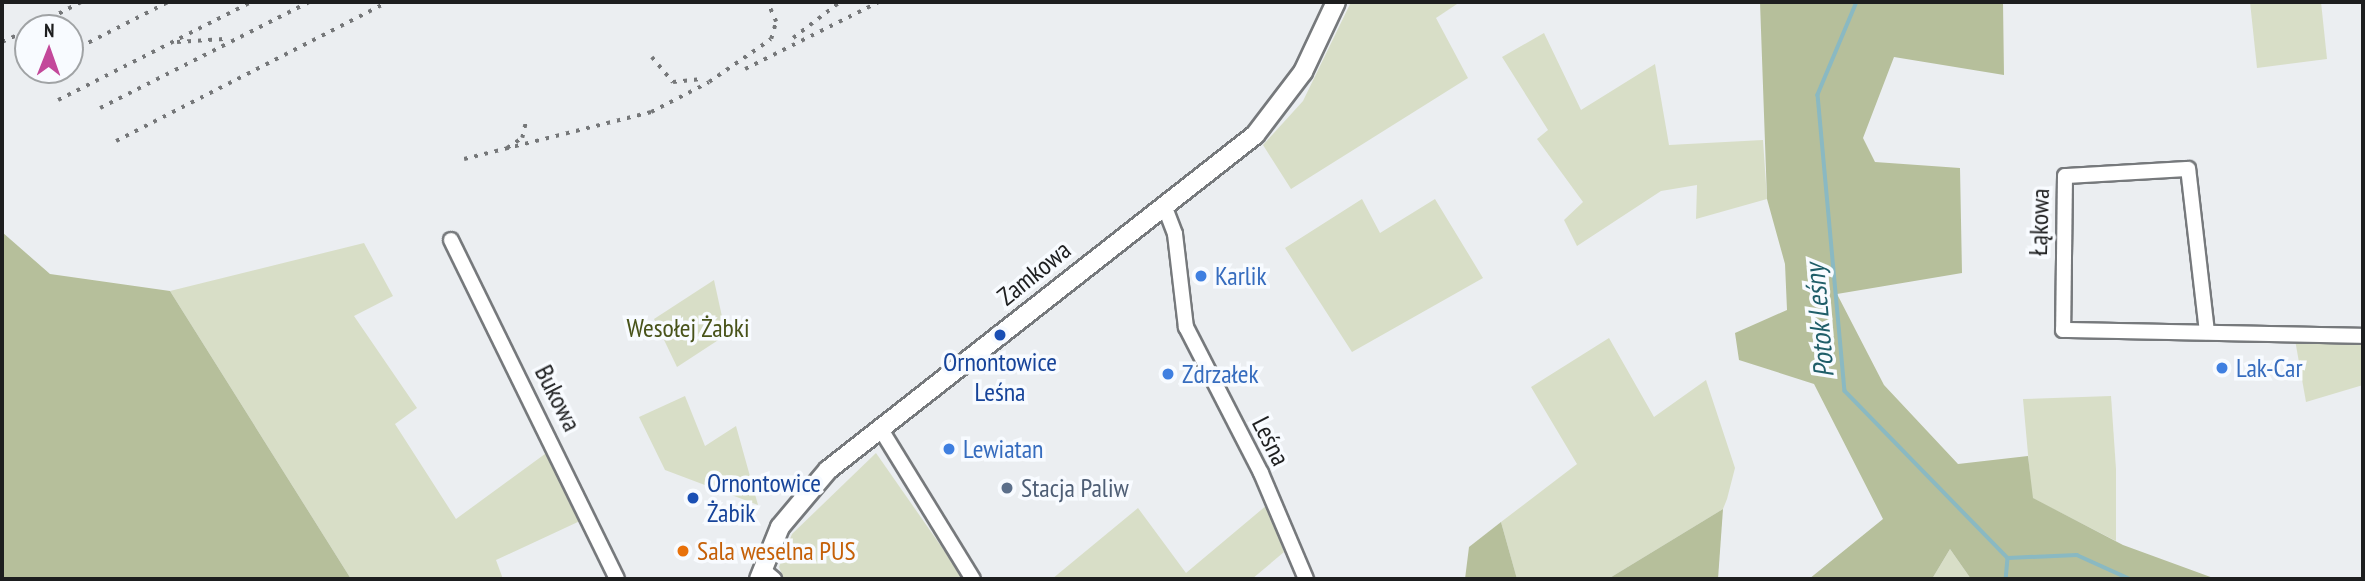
<!DOCTYPE html>
<html>
<head>
<meta charset="utf-8">
<style>
	body { margin:0 }
	#map { position:relative; width:2365px; height:581px; overflow:hidden; background:#ebeef1; font-family:"PT Sans Narrow",sans-serif }
	div>[style] { position:absolute }
	.green>* { inset:0; background:#d8dec7 }
	.forest>* { inset:0; background:#b6bf9b }
	.stream>* { height:3.5px; margin:-1.75px; padding:0 1.75px; transform-origin:1.75px; border-radius:1.75px; background:#8ab9c2 }
	.roads { filter:drop-shadow(2px 0 #76797c) drop-shadow(-2px 0 #76797c) drop-shadow(0 2px #76797c) drop-shadow(0 -2px #76797c) }
	.minor>* { height:14px; margin:-7px; padding:0 7px; transform-origin:7px; border-radius:7px; background:#fff }
	.tertiary>* { height:18px; margin:-9px; padding:0 9px; transform-origin:9px; border-radius:9px; background:#fff }
	.rail>* { height:3.5px; margin-top:-1.75px; transform-origin:0; background:repeating-linear-gradient(90deg,#757779 0 3.5px,transparent 0 10.5px) }
	.dots>* { width:19px; height:19px; translate:-50% -50%; box-sizing:border-box; border:4px solid #f8fbff; border-radius:50% }
	span { translate:-50% -50%; white-space:nowrap; text-align:center; line-height:1.15; -webkit-text-stroke:7px #f8fbff; paint-order:stroke }
	.street-label { font-size:26px; color:#1d1e1f }
	.shop-label { font-size:26px; color:#366cbe }
	.left { translate:0 -50%; text-align:left }
	.park-label { font-size:26px; color:#48531a }
	.transit-label { font-size:26px; color:#164399 }
	.service-label { font-size:26px; color:#4e5e75 }
	.food-label { font-size:26px; color:#c56008 }
	.water-label { font-size:28px; color:#1f5e69; font-style:italic }
	.frame { position:absolute; inset:0; border:4px solid #1d1e1f; pointer-events:none }
	.north { position:absolute; left:14px; top:14px; width:70px; height:70px; box-sizing:border-box; background:#f8fbff; border:2px solid #a0a3a5; border-radius:50%; rotate:1deg; font-size:19px; font-weight:700; line-height:28px; text-align:center; color:#1d1e1f }
	.north::after { content:''; display:block; margin:auto; width:24px; height:32px; background:#c3489a; clip-path:polygon(50% 0,100% 100%,50% 72%,0 100%) }
</style>
</head>
<body>
<div id="map">
	<div class="green">
		<div style="clip-path:polygon(1351px 2px,1460px 2px,1436px 18px,1468px 78px,1291px 189px,1263px 145px,1303px 101px)"></div>
		<div style="clip-path:polygon(2250px 2px,2321px 2px,2327px 59px,2257px 68px)"></div>
		<div style="clip-path:polygon(1544px 33px,1581px 110px,1655px 64px,1669px 145px,1763px 140px,1767px 199px,1696px 219px,1697px 185px,1661px 191px,1577px 246px,1564px 220px,1583px 202px,1537px 139px,1548px 130px,1502px 57px)"></div>
		<div style="clip-path:polygon(1362px 199px,1380px 233px,1435px 199px,1483px 278px,1352px 352px,1285px 248px)"></div>
		<div style="clip-path:polygon(364px 243px,393px 296px,354px 316px,417px 408px,395px 424px,456px 519px,549px 451px,580px 521px,496px 560px,503px 579px,351px 579px,170px 291px)"></div>
		<div style="clip-path:polygon(714px 280px,726px 335px,677px 367px,654px 319px)"></div>
		<div style="clip-path:polygon(2294px 334px,2363px 336px,2363px 385px,2306px 402px)"></div>
		<div style="clip-path:polygon(1609px 338px,1654px 417px,1706px 380px,1735px 468px,1727px 499px,1723px 509px,1608px 579px,1517px 579px,1501px 522px,1577px 464px,1531px 387px)"></div>
		<div style="clip-path:polygon(685px 396px,705px 446px,736px 426px,758px 505px,665px 470px,639px 417px)"></div>
		<div style="clip-path:polygon(2111px 396px,2116px 469px,2116px 541px,2032px 498px,2023px 399px)"></div>
		<div style="clip-path:polygon(876px 453px,964px 579px,784px 579px,779px 567px,792px 534px)"></div>
		<div style="clip-path:polygon(1267px 505px,1284px 552px,1252px 579px,1052px 579px,1138px 508px,1186px 573px)"></div>
		<div style="clip-path:polygon(1950px 549px,1971px 579px,1932px 579px)"></div>
	</div>
	<div class="forest">
		<div style="clip-path:polygon(1760px 2px,2003px 2px,2004px 75px,1894px 57px,1863px 138px,1875px 162px,1960px 168px,1962px 273px,1837px 294px,1884px 385px,1958px 464px,2028px 456px,2033px 498px,2123px 545px,2216px 579px,1971px 579px,1950px 549px,1932px 579px,1809px 579px,1883px 519px,1814px 384px,1739px 360px,1735px 333px,1787px 310px,1785px 264px,1767px 199px)"></div>
		<div style="clip-path:polygon(2px 232px,50px 274px,170px 291px,351px 579px,2px 579px)"></div>
		<div style="clip-path:polygon(1723px 509px,1718px 579px,1608px 579px)"></div>
		<div style="clip-path:polygon(1501px 522px,1517px 579px,1465px 579px,1469px 547px)"></div>
	</div>
	<div class="stream">
		<div style="left:1857px;top:2px;width:101px;rotate:112.8deg"></div>
		<div style="left:1818px;top:95px;width:297px;rotate:84.8deg"></div>
		<div style="left:1845px;top:391px;width:233px;rotate:45.7deg"></div>
		<div style="left:2008px;top:558px;width:21px;rotate:95deg"></div>
		<div style="left:2008px;top:558px;width:69px;rotate:-2.5deg"></div>
		<div style="left:2077px;top:555px;width:58px;rotate:24.4deg"></div>
	</div>
	<div class="roads">
		<div class="minor">
			<div style="left:1164px;top:205px;width:31px;rotate:69deg"></div>
			<div style="left:1175px;top:234px;width:94px;rotate:83.3deg"></div>
			<div style="left:1186px;top:327px;width:164px;rotate:62.8deg"></div>
			<div style="left:1261px;top:473px;width:115px;rotate:67deg"></div>
			<div style="left:451px;top:240px;width:377px;rotate:63.9deg"></div>
			<div style="left:2207px;top:332px;width:164px;rotate:-96.6deg"></div>
			<div style="left:2188px;top:169px;width:123px;rotate:176.7deg"></div>
			<div style="left:2065px;top:176px;width:154px;rotate:90.7deg"></div>
			<div style="left:2063px;top:330px;width:300px;rotate:1.1deg"></div>
			<div style="left:880px;top:428px;width:177px;rotate:58.4deg"></div>
			<div style="left:762px;top:569px;width:16px;rotate:40deg"></div>
		</div>
		<div class="tertiary">
			<div style="left:759px;top:579px;width:56px;rotate:-68deg"></div>
			<div style="left:780px;top:527px;width:75px;rotate:-49.9deg"></div>
			<div style="left:828px;top:470px;width:543px;rotate:-38.12deg"></div>
			<div style="left:1255px;top:135px;width:79px;rotate:-52.7deg"></div>
			<div style="left:1303px;top:72px;width:77px;rotate:-64.8deg"></div>
		</div>
	</div>
	<div class="rail">
		<div style="left:31px;top:28px;width:56px;rotate:-27.5deg"></div>
		<div style="left:793px;top:38px;width:59px;rotate:-37.5deg"></div>
		<div style="left:2px;top:42px;width:29px;rotate:-25deg"></div>
		<div style="left:177px;top:42px;width:47px;rotate:-3.7deg"></div>
		<div style="left:70px;top:52px;width:110px;rotate:-27deg"></div>
		<div style="left:652px;top:57px;width:33px;rotate:50deg"></div>
		<div style="left:673px;top:82px;width:31px;rotate:-6deg"></div>
		<div style="left:745px;top:69px;width:150px;rotate:-26.6deg"></div>
		<div style="left:58px;top:100px;width:216px;rotate:-26.9deg"></div>
		<div style="left:100px;top:108px;width:234px;rotate:-26.9deg"></div>
		<div style="left:116px;top:141px;width:305px;rotate:-27.1deg"></div>
		<div style="left:507px;top:148px;width:18px;rotate:-34deg"></div>
		<div style="left:522px;top:138px;width:17px;rotate:-77deg"></div>
		<div style="left:464px;top:159px;width:193px;rotate:-14.1deg"></div>
		<div style="left:651px;top:112px;width:65px;rotate:-27.3deg"></div>
		<div style="left:709px;top:82px;width:75px;rotate:-34.7deg"></div>
		<div style="left:771px;top:39px;width:18px;rotate:-74deg"></div>
		<div style="left:776px;top:22px;width:22px;rotate:-114deg"></div>
	</div>
	<div class="dots">
		<div style="left:1201px;top:276px;background:#3f7fe0"></div>
		<div style="left:1000px;top:335px;background:#1a4fb4"></div>
		<div style="left:2222px;top:368px;background:#3f7fe0"></div>
		<div style="left:1168px;top:374px;background:#3f7fe0"></div>
		<div style="left:949px;top:449px;background:#3f7fe0"></div>
		<div style="left:1007px;top:488px;background:#5c6f8a"></div>
		<div style="left:693px;top:498px;background:#1a4fb4"></div>
		<div style="left:683px;top:551px;background:#e8710a"></div>
	</div>
	<div class="street-label">
		<span style="left:2039px;top:222px;rotate:-88deg">Łąkowa</span>
		<span style="left:1034px;top:273px;rotate:-39deg">Zamkowa</span>
		<span style="left:558px;top:398px;rotate:63deg">Bukowa</span>
		<span style="left:1271px;top:441px;rotate:63deg">Leśna</span>
	</div>
	<div class="shop-label">
		<span class="left" style="left:1215px;top:276px">Karlik</span>
		<span class="left" style="left:2236px;top:368px">Lak-Car</span>
		<span class="left" style="left:1182px;top:374px">Zdrzałek</span>
		<span class="left" style="left:963px;top:449px">Lewiatan</span>
	</div>
	<div class="park-label">
		<span style="left:688px;top:328px">Wesołej Żabki</span>
	</div>
	<div class="transit-label">
		<span style="left:1000px;top:377px">Ornontowice<br>Leśna</span>
		<span class="left" style="left:707px;top:498px">Ornontowice<br>Żabik</span>
	</div>
	<div class="service-label">
		<span class="left" style="left:1021px;top:488px">Stacja Paliw</span>
	</div>
	<div class="food-label">
		<span class="left" style="left:697px;top:551px">Sala weselna PUS</span>
	</div>
	<div class="water-label">
		<span style="left:1819px;top:321px;rotate:-95deg">Potok Leśny</span>
	</div>
	<div class="frame"></div>
	<div class="north">N</div>
</div>
</body>
</html>
